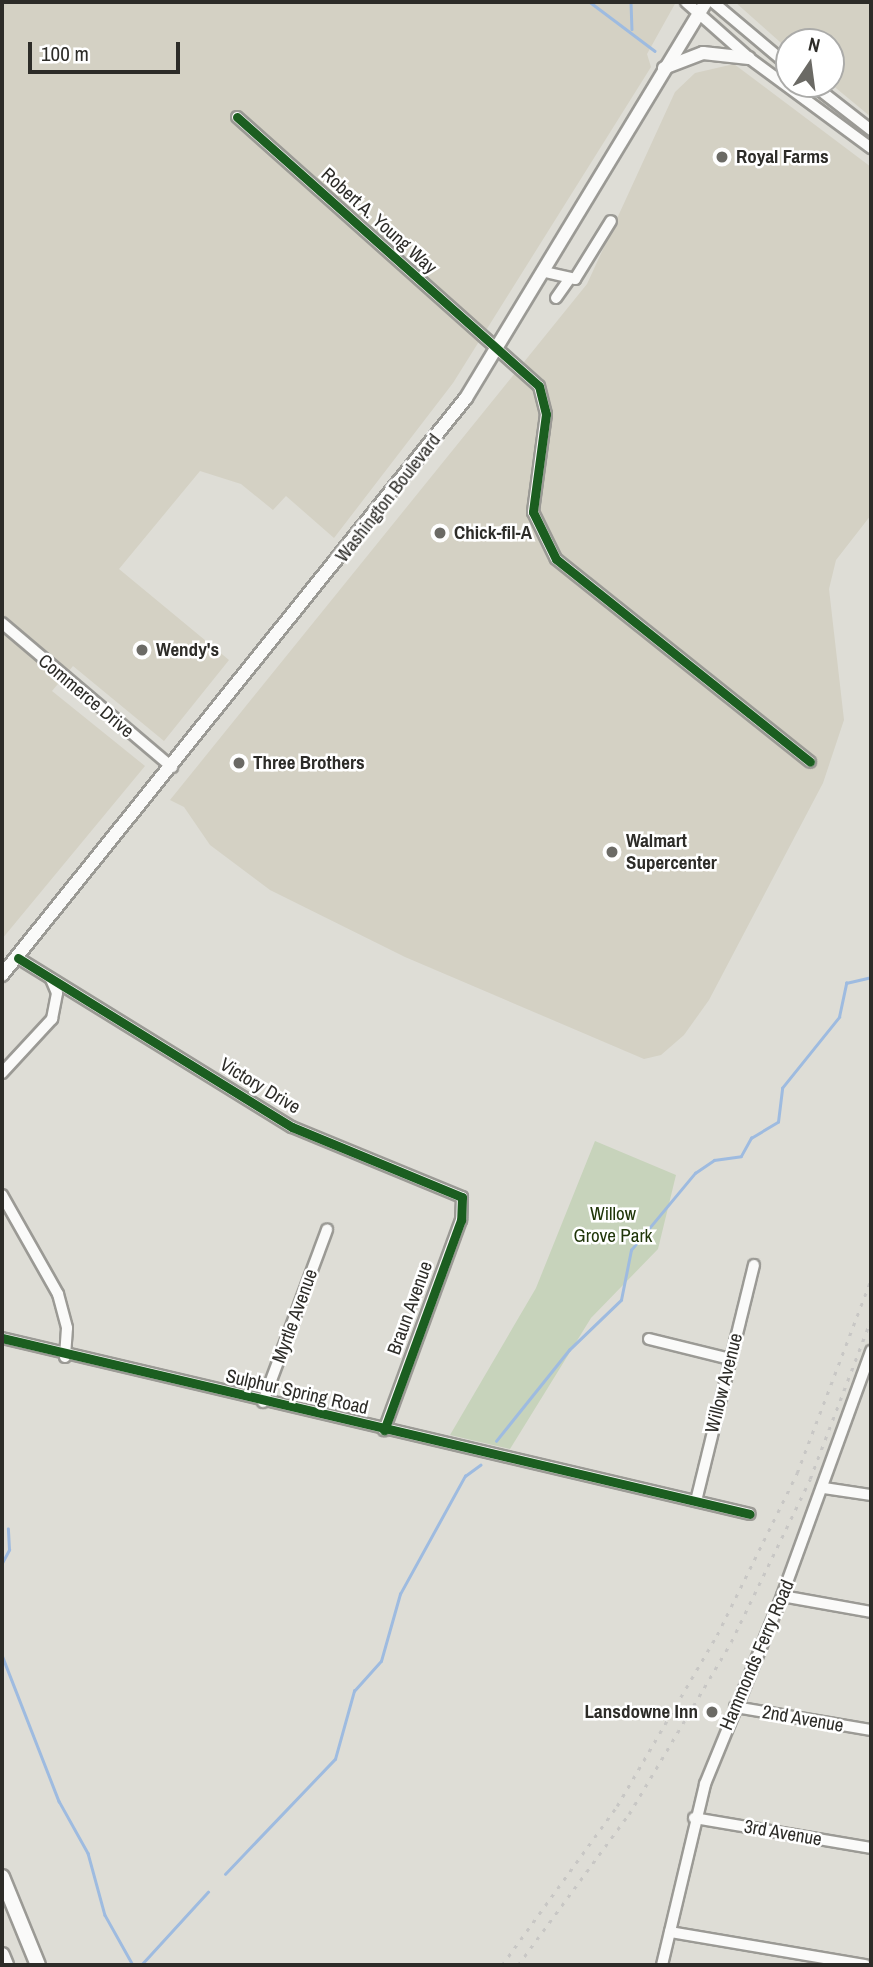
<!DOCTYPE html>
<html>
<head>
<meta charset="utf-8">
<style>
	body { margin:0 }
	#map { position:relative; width:873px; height:1967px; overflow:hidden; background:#deddd6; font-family:"Archivo Narrow",sans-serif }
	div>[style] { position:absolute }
	.built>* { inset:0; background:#d4d1c4 }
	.green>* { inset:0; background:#c7d3bb }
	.stream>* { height:2.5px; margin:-1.25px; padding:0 1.25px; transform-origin:1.25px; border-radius:1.25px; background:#9ebbe0 }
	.roads { filter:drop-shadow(2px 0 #9b9a95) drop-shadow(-2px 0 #9b9a95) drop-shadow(0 2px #9b9a95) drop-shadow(0 -2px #9b9a95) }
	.minor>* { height:10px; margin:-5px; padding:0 5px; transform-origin:5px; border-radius:5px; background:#fafaf9 }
	.major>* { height:12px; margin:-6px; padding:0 6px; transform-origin:6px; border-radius:6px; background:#fafaf9 }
	.highway>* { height:14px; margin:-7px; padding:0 7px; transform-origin:7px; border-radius:7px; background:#fafaf9 }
	.rail>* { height:2.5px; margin-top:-1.25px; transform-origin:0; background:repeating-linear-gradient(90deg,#c8c7c5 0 3.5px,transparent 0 10.5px) }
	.cycleway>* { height:9px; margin:-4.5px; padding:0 4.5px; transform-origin:4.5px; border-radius:4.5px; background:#1b5e20 }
	.dots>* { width:19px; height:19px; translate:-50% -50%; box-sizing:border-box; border:4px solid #fff; border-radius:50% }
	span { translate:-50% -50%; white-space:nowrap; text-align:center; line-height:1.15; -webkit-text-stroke:5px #fff; paint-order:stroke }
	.poi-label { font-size:19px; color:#2d2c28; font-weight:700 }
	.left { translate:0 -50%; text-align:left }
	.right { translate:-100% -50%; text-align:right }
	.street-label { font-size:19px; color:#2d2c28 }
	.park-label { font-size:19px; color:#203609 }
	.frame { position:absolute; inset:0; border:4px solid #2d2c28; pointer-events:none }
	.north { position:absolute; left:775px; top:28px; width:70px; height:70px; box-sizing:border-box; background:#fff; border:2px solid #ababa9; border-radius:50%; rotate:13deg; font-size:19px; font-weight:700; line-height:28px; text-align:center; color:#2d2c28 }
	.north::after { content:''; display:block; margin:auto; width:24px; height:32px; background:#6b6a65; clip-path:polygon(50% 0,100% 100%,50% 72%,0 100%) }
	.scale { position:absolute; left:28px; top:42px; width:152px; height:32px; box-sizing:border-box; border:4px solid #2d2c28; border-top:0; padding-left:9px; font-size:21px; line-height:24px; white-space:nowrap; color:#2d2c28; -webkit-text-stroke:5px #fff; paint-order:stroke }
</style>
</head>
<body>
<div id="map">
	<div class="built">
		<div style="clip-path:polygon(2px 2px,676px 2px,647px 54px,651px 67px,453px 383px,334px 538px,286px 496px,273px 510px,241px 484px,200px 471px,119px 569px,229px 660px,164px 741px,73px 666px,52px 691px,145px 766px,2px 939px)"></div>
		<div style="clip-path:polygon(735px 2px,871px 2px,871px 117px,831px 84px,831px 42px,789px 42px,789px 50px)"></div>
		<div style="clip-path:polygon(734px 64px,871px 167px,871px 515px,836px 560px,829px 589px,844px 720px,823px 783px,709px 1000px,684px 1035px,661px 1055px,644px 1059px,405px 957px,270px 890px,210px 845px,184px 807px,170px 800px,587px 284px,675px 92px,695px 73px)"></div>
	</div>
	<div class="green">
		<div style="clip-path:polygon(595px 1141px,676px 1175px,658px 1249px,591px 1318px,510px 1449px,450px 1435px,536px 1288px)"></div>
	</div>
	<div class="stream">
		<div style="left:590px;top:2px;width:81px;rotate:37deg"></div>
		<div style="left:631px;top:2px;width:27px;rotate:88deg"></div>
		<div style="left:871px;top:953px;width:12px;rotate:90deg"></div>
		<div style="left:496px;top:1441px;width:117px;rotate:-51.3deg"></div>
		<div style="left:569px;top:1350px;width:72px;rotate:-43.9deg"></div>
		<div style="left:621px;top:1300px;width:51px;rotate:-78.7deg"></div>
		<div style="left:631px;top:1250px;width:100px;rotate:-50.3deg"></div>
		<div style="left:695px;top:1173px;width:23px;rotate:-34deg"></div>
		<div style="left:714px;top:1160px;width:27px;rotate:-8deg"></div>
		<div style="left:741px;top:1156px;width:21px;rotate:-61deg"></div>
		<div style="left:751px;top:1138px;width:31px;rotate:-31deg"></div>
		<div style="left:778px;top:1122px;width:34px;rotate:-83deg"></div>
		<div style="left:782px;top:1088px;width:91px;rotate:-51.2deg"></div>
		<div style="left:839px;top:1017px;width:35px;rotate:-78deg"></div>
		<div style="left:846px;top:983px;width:26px;rotate:-13deg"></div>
		<div style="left:2px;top:1563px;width:15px;rotate:-62deg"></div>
		<div style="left:9px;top:1550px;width:21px;rotate:-93deg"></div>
		<div style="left:2px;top:1655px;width:157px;rotate:68.7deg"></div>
		<div style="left:59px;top:1801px;width:60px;rotate:60.9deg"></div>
		<div style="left:88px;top:1853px;width:64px;rotate:74.7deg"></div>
		<div style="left:105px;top:1915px;width:57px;rotate:60.8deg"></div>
		<div style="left:225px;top:1874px;width:159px;rotate:-46.3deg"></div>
		<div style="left:335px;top:1759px;width:71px;rotate:-74.4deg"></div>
		<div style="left:354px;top:1691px;width:40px;rotate:-48deg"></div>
		<div style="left:381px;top:1661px;width:70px;rotate:-74.2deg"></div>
		<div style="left:400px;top:1594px;width:135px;rotate:-61.2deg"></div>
		<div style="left:465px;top:1476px;width:19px;rotate:-36deg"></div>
		<div style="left:141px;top:1965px;width:99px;rotate:-47.5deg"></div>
	</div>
	<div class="roads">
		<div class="minor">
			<div style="left:686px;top:2px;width:84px;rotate:41.6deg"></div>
			<div style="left:749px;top:58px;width:152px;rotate:36.4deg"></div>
			<div style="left:713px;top:2px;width:99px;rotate:40.1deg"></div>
			<div style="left:812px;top:84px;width:75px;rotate:37.9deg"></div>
			<div style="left:237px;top:117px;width:404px;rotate:41.7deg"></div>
			<div style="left:539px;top:386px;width:29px;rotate:76deg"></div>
			<div style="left:546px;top:414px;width:99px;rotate:97.6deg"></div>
			<div style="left:533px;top:512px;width:52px;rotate:63.9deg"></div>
			<div style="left:556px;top:559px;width:325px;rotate:38.6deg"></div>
			<div style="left:545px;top:272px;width:31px;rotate:13deg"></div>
			<div style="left:575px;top:279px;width:68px;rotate:-58.2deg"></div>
			<div style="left:556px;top:298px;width:21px;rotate:-55deg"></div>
			<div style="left:2px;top:623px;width:223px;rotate:40.3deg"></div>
			<div style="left:18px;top:958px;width:322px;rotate:31.7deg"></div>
			<div style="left:292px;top:1127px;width:184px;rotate:22.4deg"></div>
			<div style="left:462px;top:1197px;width:23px;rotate:92deg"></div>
			<div style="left:461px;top:1220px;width:224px;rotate:110.1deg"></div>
			<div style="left:2px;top:1073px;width:74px;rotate:-47.2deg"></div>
			<div style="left:52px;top:1019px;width:26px;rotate:-79deg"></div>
			<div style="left:57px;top:993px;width:15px;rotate:-113deg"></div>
			<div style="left:2px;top:1195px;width:114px;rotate:60.5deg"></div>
			<div style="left:58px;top:1294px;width:35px;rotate:75deg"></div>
			<div style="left:67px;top:1328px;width:29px;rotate:94deg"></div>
			<div style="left:2px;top:1338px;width:768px;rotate:13.24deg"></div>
			<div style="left:649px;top:1339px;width:83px;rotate:13.9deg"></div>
			<div style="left:263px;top:1402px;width:184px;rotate:-69.6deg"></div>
			<div style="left:824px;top:1488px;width:48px;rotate:8.5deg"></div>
			<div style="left:696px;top:1501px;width:243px;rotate:-76.2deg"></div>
			<div style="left:782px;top:1596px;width:90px;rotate:10.2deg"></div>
			<div style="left:735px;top:1707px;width:138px;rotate:9.6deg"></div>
			<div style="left:694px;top:1818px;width:180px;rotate:9.6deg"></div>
			<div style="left:670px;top:1932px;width:198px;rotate:9.6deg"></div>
			<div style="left:662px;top:1965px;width:186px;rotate:-76.6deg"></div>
			<div style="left:705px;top:1784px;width:203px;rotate:-67.7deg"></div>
			<div style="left:782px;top:1596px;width:261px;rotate:-70deg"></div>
		</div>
		<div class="major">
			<div style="left:664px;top:68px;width:42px;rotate:-21deg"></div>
			<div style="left:703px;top:53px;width:46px;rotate:6.2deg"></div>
			<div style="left:2px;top:975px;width:740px;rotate:-51.2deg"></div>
			<div style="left:466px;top:398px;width:463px;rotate:-58.8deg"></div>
		</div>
		<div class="highway">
			<div style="left:2px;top:1877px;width:95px;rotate:67.8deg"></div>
			<div style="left:2px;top:1955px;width:11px;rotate:68deg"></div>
		</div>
	</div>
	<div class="rail">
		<div style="left:502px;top:1965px;width:196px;rotate:-54.1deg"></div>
		<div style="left:617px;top:1806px;width:198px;rotate:-59.7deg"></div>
		<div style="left:717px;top:1635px;width:181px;rotate:-63.7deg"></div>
		<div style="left:797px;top:1473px;width:208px;rotate:-69.1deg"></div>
		<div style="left:518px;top:1965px;width:187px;rotate:-53.7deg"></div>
		<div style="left:629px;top:1814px;width:200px;rotate:-59.3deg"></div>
		<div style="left:731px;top:1642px;width:181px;rotate:-64.1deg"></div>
		<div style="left:810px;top:1479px;width:171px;rotate:-69.1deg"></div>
	</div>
	<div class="cycleway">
		<div style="left:237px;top:117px;width:404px;rotate:41.7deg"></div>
		<div style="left:539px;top:386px;width:29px;rotate:76deg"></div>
		<div style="left:546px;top:414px;width:99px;rotate:97.6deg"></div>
		<div style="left:533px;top:512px;width:52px;rotate:63.9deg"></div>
		<div style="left:556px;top:559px;width:325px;rotate:38.6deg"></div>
		<div style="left:18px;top:958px;width:322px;rotate:31.7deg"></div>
		<div style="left:292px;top:1127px;width:184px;rotate:22.4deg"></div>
		<div style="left:462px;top:1197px;width:23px;rotate:92deg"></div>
		<div style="left:461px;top:1220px;width:224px;rotate:110.1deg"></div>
		<div style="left:2px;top:1338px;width:768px;rotate:13.24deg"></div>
	</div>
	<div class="dots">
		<div style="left:722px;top:157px;background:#6b6a65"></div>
		<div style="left:440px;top:533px;background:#6b6a65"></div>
		<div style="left:142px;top:650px;background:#6b6a65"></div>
		<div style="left:239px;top:763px;background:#6b6a65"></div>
		<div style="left:612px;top:852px;background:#6b6a65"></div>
		<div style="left:712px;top:1712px;background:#6b6a65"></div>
	</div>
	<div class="poi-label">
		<span class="left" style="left:736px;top:157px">Royal Farms</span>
		<span class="left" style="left:454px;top:533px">Chick-fil-A</span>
		<span class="left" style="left:156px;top:650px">Wendy's</span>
		<span class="left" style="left:253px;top:763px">Three Brothers</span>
		<span class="left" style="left:626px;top:852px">Walmart<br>Supercenter</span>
		<span class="right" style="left:698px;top:1712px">Lansdowne Inn</span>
	</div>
	<div class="street-label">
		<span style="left:379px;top:221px;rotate:42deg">Robert A. Young Way</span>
		<span style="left:388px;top:498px;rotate:-52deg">Washington Boulevard</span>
		<span style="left:86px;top:696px;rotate:40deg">Commerce Drive</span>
		<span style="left:260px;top:1086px;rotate:31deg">Victory Drive</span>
		<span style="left:410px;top:1308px;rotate:-70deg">Braun Avenue</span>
		<span style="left:295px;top:1316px;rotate:-70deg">Myrtle Avenue</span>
		<span style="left:724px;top:1383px;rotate:-76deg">Willow Avenue</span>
		<span style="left:297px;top:1392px;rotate:13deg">Sulphur Spring Road</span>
		<span style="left:757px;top:1655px;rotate:-67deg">Hammonds Ferry Road</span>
		<span style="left:803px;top:1719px;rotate:10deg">2nd Avenue</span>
		<span style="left:783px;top:1833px;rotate:10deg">3rd Avenue</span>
	</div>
	<div class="park-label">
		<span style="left:613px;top:1225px">Willow<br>Grove Park</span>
	</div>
	<div class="frame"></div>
	<div class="north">N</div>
	<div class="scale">100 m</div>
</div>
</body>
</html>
